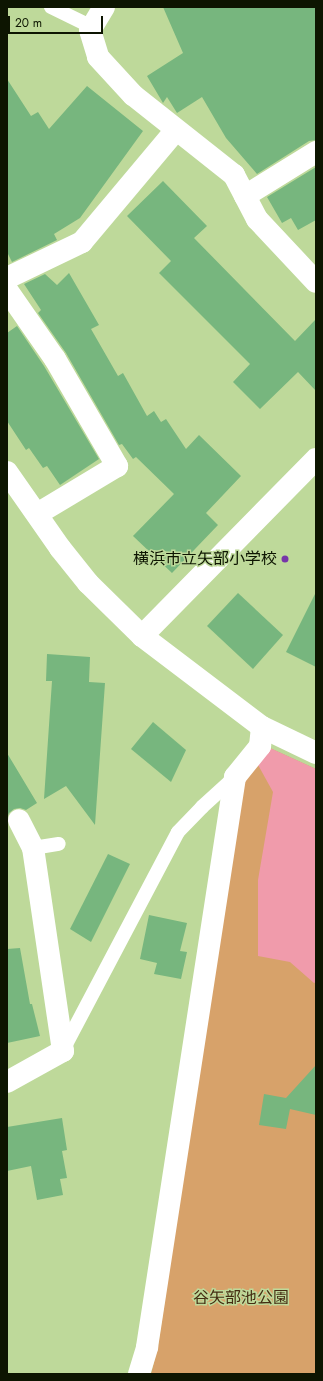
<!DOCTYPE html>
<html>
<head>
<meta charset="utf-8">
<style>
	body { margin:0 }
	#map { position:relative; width:323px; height:1381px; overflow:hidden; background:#bed99a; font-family:Jost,"Noto Sans JP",sans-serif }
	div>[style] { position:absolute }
	.green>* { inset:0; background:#d7a26a }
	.water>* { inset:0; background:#f09bab }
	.building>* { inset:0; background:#77b67e }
	.lane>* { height:14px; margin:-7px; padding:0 7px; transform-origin:7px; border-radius:7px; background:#fff }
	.street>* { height:22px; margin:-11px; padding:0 11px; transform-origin:11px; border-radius:11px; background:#fff }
	.dots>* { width:11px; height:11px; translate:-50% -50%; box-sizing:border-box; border:2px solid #bed99a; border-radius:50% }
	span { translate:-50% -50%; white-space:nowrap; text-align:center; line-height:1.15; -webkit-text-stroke:3px #bed99a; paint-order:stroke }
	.poi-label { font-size:16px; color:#0d1501 }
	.right { translate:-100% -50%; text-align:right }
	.park-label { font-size:16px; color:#452d12 }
	.frame { position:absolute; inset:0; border:8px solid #0d1501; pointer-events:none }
	.scale { position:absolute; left:8px; top:16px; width:95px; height:18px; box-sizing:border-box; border:2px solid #0d1501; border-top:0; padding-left:5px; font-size:12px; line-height:14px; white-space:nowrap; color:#0d1501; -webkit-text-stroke:3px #bed99a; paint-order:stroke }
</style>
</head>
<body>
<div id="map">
	<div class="green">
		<div style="clip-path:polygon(270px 748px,316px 769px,316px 1374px,151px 1374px,158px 1346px,242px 780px)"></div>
	</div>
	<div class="water">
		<div style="clip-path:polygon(270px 748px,316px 769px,316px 982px,314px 983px,290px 962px,258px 956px,258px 880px,273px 792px,257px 763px)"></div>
	</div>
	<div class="building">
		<div style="clip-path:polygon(163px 7px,316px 7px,316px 140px,309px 141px,257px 174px,226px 138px,202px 97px,177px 113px,167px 97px,163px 103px,147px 76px,183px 53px)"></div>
		<div style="clip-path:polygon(7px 79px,31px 116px,38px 112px,49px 129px,87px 86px,143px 131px,80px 218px,54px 234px,57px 240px,12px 262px,7px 252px)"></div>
		<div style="clip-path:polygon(316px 167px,316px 220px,298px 230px,291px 218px,282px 223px,267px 197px)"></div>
		<div style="clip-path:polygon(163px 181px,207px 226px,194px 238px,295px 341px,316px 319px,316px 391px,298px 372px,260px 409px,233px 382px,250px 364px,159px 273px,171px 261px,127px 216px)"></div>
		<div style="clip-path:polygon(69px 273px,99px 325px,91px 329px,118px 376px,123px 373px,147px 416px,154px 411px,161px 422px,166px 419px,186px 449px,199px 435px,241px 476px,206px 513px,218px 525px,172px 573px,133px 536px,174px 494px,136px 457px,133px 459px,122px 444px,119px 445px,66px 353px,38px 313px,41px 310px,24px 284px,45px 274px,57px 285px)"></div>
		<div style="clip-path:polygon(17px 326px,44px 366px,99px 459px,60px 485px,47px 466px,43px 468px,29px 448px,26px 450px,7px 421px,7px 333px)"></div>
		<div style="clip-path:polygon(316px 592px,316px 667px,286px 652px)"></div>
		<div style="clip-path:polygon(238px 593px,283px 635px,253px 669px,207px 626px)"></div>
		<div style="clip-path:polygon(47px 654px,90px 657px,89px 682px,105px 683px,95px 825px,66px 786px,44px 799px,52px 681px,46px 681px)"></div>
		<div style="clip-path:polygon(153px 722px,186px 750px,171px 782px,131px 749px)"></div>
		<div style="clip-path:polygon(7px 753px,37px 803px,26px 810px,20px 808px,14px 809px,9px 813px,7px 818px)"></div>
		<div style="clip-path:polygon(108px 854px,130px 864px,91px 942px,70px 929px)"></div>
		<div style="clip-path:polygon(149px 915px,187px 923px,180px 951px,187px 952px,181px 979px,154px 974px,157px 963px,140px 959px)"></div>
		<div style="clip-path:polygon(20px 948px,30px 1004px,32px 1004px,40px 1036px,7px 1043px,7px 949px)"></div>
		<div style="clip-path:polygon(316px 1065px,316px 1115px,290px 1109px,286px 1129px,259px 1125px,264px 1094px,286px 1098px)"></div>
		<div style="clip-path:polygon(62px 1118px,67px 1150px,62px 1151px,67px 1178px,60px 1179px,63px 1195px,37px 1200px,31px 1166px,7px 1171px,7px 1127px)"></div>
	</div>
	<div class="lane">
		<div style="left:51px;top:7px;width:46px;rotate:26deg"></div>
		<div style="left:33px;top:848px;width:26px;rotate:-9deg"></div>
		<div style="left:63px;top:1050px;width:246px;rotate:-62.2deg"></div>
		<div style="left:178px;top:832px;width:35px;rotate:-46deg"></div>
		<div style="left:202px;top:807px;width:45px;rotate:-42.3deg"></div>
	</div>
	<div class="street">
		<div style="left:104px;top:7px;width:27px;rotate:121deg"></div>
		<div style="left:90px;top:30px;width:28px;rotate:73deg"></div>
		<div style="left:98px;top:57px;width:52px;rotate:47.4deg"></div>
		<div style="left:133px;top:95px;width:129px;rotate:38.4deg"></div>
		<div style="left:234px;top:175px;width:50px;rotate:62.4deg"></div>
		<div style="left:257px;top:219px;width:86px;rotate:46.9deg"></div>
		<div style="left:245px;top:196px;width:84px;rotate:-31.8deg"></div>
		<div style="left:7px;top:278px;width:83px;rotate:-25.6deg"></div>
		<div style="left:82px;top:242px;width:146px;rotate:-50deg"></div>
		<div style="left:7px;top:290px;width:84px;rotate:55.2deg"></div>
		<div style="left:55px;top:359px;width:124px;rotate:59.9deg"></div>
		<div style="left:117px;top:466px;width:93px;rotate:149deg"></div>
		<div style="left:7px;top:472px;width:93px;rotate:55.1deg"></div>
		<div style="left:60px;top:548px;width:45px;rotate:51.3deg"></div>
		<div style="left:88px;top:583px;width:76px;rotate:44.5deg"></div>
		<div style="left:142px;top:636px;width:151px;rotate:37.2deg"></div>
		<div style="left:262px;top:727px;width:60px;rotate:25.7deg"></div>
		<div style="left:142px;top:636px;width:248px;rotate:-45.5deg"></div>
		<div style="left:7px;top:1082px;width:64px;rotate:-29deg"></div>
		<div style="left:63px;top:1051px;width:205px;rotate:-98.4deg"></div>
		<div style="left:33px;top:848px;width:31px;rotate:-117deg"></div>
		<div style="left:139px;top:1374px;width:28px;rotate:-73deg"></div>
		<div style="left:147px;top:1347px;width:577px;rotate:-81.22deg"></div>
		<div style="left:235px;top:777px;width:40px;rotate:-51deg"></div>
		<div style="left:260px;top:746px;width:19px;rotate:-84deg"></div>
	</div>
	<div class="dots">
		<div style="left:285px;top:559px;background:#7735a9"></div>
	</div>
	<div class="poi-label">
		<span class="right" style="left:277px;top:559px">横浜市立矢部小学校</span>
	</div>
	<div class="park-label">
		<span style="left:241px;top:1298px">谷矢部池公園</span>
	</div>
	<div class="frame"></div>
	<div class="scale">20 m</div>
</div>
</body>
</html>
